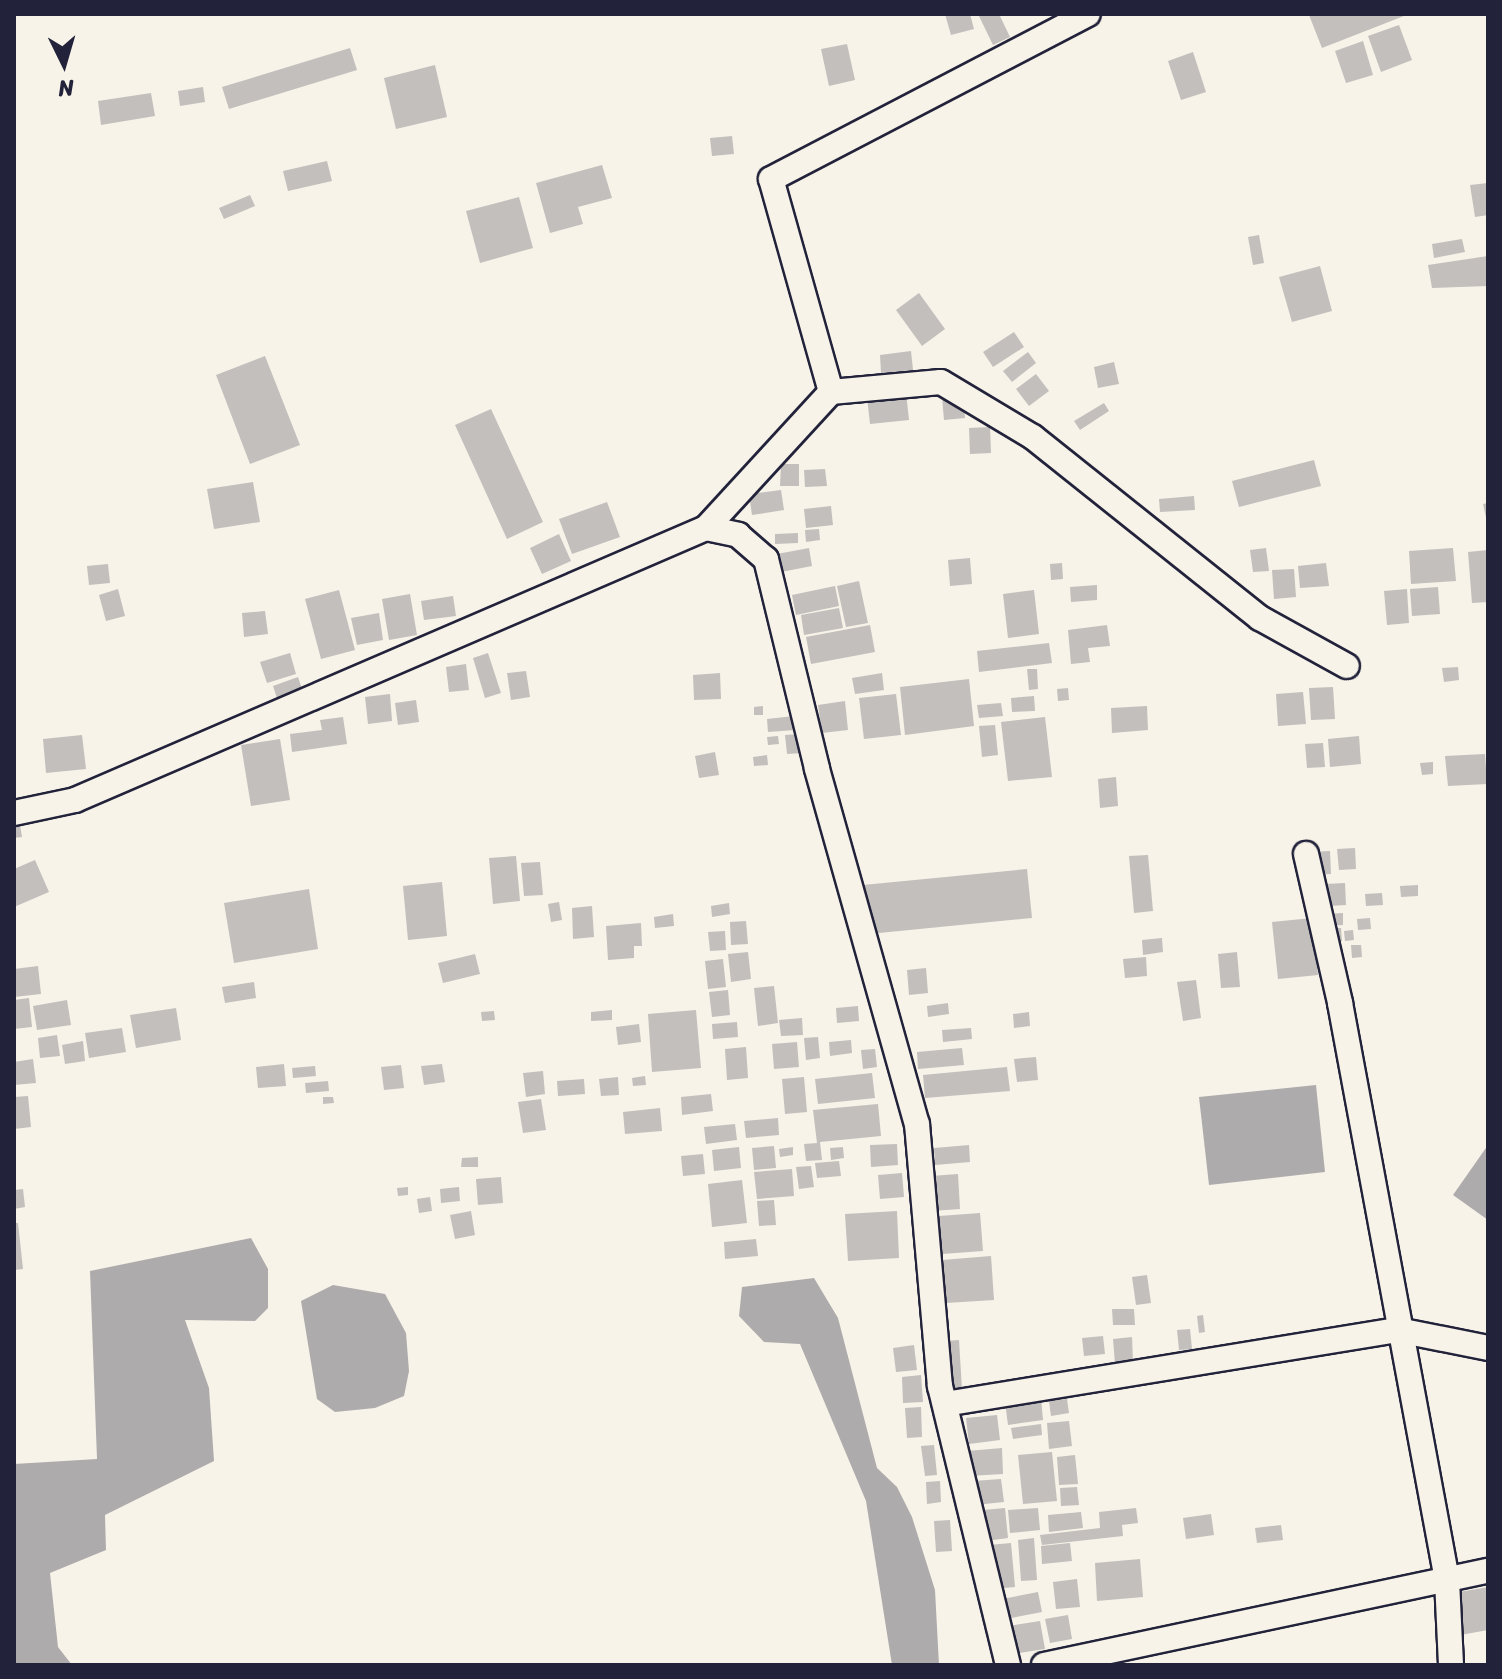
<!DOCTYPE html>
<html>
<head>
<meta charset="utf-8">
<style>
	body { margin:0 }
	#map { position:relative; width:1502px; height:1679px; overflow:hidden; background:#f7f3e8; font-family:Sriracha,sans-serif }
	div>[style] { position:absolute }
	.water>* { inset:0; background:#aeabad }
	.building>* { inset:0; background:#c2bfbd }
	.roads { filter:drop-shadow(2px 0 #22223b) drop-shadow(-2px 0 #22223b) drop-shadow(0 2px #22223b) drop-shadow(0 -2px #22223b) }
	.street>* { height:24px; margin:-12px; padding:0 12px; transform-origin:12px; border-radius:12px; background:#f7f3e8 }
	span { translate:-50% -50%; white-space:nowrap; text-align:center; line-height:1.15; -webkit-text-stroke:7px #f7f3e8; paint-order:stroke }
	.frame { position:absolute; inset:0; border:16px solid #22223b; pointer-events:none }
	.north { position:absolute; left:24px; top:24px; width:80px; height:80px; -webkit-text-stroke:6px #f7f3e8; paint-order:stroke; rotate:175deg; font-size:22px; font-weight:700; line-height:32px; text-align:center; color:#22223b }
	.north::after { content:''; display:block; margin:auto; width:28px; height:36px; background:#22223b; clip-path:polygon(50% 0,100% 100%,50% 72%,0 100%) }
</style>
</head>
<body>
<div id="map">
	<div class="water">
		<div style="clip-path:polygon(1316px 1085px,1325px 1172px,1209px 1185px,1199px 1097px)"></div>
		<div style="clip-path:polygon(1488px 1145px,1488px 1220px,1453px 1195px)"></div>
		<div style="clip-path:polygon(251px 1238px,268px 1269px,268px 1308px,255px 1321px,185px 1320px,209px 1388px,214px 1461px,105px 1515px,106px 1550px,50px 1573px,58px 1647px,72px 1665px,14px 1665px,14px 1464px,97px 1459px,90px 1271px)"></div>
		<div style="clip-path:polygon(814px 1278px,838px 1318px,877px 1468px,897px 1487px,912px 1517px,935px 1590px,939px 1665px,892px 1665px,866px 1501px,800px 1344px,764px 1342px,739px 1316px,742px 1287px)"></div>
		<div style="clip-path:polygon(333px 1285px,385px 1294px,406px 1333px,409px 1371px,404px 1396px,375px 1408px,335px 1412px,317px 1399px,301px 1301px)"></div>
	</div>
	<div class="building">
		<div style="clip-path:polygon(945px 14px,970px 14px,974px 29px,951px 35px)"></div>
		<div style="clip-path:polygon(978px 14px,999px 14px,1010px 37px,993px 45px)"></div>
		<div style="clip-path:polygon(1409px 14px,1322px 48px,1309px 15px,1312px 14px)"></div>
		<div style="clip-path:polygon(1399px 25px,1412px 60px,1381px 72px,1368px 36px)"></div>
		<div style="clip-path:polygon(1363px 41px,1373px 75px,1346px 83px,1335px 51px)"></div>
		<div style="clip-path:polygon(847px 44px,855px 80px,829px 86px,821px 49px)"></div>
		<div style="clip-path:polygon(350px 48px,357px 70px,229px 109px,222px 87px)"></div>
		<div style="clip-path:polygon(1193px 52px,1206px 92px,1181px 100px,1168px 61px)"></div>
		<div style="clip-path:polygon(435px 65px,447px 117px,396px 129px,384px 78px)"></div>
		<div style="clip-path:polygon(203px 87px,205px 102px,180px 106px,178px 91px)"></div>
		<div style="clip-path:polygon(151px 93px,155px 116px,101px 125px,98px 101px)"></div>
		<div style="clip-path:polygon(732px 136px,734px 154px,712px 156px,710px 138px)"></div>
		<div style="clip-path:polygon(327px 161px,332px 181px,288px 191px,283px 171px)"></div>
		<div style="clip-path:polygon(602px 165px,612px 198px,578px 207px,583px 224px,550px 233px,536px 183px)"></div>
		<div style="clip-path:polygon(1488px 183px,1488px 215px,1475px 217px,1470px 185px)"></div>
		<div style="clip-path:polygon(250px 195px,255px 206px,224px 219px,219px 208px)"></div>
		<div style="clip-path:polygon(519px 197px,533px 248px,480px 263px,466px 211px)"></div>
		<div style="clip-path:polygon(1259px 235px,1264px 263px,1253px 265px,1248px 237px)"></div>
		<div style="clip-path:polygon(1462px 239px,1465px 252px,1434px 258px,1432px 244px)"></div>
		<div style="clip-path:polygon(1488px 256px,1488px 286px,1432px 288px,1428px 265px)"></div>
		<div style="clip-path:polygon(1320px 266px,1332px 311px,1292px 322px,1279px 277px)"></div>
		<div style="clip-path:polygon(919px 293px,945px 329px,922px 346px,896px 310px)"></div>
		<div style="clip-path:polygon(1014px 332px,1024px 347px,993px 367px,983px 352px)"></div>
		<div style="clip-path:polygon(911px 351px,913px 370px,881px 373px,880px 355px)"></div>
		<div style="clip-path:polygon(1028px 352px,1036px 363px,1012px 382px,1003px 371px)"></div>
		<div style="clip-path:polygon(265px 356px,300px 445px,250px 464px,216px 375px)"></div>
		<div style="clip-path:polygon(1114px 362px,1119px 384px,1098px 388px,1094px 367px)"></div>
		<div style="clip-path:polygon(1036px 374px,1049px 391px,1029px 406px,1016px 389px)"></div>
		<div style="clip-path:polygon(906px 392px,909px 420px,870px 424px,867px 397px)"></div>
		<div style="clip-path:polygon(963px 396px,965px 418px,944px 420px,942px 397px)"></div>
		<div style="clip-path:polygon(1104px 403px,1109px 411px,1080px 430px,1074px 421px)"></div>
		<div style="clip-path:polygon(491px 409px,543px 522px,507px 539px,455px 425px)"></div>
		<div style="clip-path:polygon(990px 427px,991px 453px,970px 454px,969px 428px)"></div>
		<div style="clip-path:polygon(1314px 460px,1321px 486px,1239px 507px,1232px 481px)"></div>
		<div style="clip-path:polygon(781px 464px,799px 464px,799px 486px,780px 486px)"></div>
		<div style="clip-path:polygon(825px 469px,827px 486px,805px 487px,804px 470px)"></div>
		<div style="clip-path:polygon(253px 482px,260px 522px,214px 529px,207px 489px)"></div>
		<div style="clip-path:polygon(781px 490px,784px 510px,752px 515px,749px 494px)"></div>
		<div style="clip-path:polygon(1194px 496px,1195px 510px,1160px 512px,1159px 499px)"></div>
		<div style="clip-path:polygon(607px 502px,620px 537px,572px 554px,559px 519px)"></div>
		<div style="clip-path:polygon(1488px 503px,1488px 522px,1487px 522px,1483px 504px)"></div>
		<div style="clip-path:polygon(831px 506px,833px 525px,806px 528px,804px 509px)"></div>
		<div style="clip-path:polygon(819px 529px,820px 540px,806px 542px,805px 530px)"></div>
		<div style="clip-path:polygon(798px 533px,798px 543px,775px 544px,775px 534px)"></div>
		<div style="clip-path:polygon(559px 534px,571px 561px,542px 574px,530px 548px)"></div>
		<div style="clip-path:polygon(809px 548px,812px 566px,781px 572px,777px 554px)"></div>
		<div style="clip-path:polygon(1266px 548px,1269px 571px,1253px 572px,1250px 550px)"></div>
		<div style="clip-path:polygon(1453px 548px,1456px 581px,1411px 584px,1409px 551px)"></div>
		<div style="clip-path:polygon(1488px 550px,1488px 602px,1472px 603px,1468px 552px)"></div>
		<div style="clip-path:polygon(970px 558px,972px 584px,950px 586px,948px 560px)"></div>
		<div style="clip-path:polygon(1062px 563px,1063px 579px,1051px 580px,1050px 564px)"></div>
		<div style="clip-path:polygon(1326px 563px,1329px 586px,1300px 588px,1298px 566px)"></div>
		<div style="clip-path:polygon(108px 564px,110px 583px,89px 585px,87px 566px)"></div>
		<div style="clip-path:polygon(1294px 569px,1296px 597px,1274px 599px,1272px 570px)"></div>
		<div style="clip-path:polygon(859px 581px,868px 623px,846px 627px,837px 586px)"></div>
		<div style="clip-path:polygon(1097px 585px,1097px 600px,1071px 602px,1070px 587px)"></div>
		<div style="clip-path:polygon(835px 586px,839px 606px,796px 615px,792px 595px)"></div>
		<div style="clip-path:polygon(1438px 587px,1440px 614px,1412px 616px,1410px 589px)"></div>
		<div style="clip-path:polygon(118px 589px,125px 616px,106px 621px,99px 595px)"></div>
		<div style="clip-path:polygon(1407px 589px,1409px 623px,1387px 625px,1384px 591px)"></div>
		<div style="clip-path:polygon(339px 590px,355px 650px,321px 659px,305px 599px)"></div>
		<div style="clip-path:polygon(1034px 590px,1039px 634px,1008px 638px,1003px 594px)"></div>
		<div style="clip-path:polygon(410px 594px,417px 635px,389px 640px,382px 599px)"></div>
		<div style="clip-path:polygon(453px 596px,456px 616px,424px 620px,421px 601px)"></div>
		<div style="clip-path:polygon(839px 608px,843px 628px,804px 635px,801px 615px)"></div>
		<div style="clip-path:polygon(265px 611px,268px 634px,244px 637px,242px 613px)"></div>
		<div style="clip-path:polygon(379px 613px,383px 640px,357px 645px,351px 618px)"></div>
		<div style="clip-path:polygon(870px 625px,875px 652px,811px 664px,806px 637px)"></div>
		<div style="clip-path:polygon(1107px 625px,1110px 646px,1088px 648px,1090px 662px,1071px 664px,1068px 630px)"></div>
		<div style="clip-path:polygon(1049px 643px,1052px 663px,979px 672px,977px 651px)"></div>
		<div style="clip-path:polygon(290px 653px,296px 674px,267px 683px,260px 662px)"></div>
		<div style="clip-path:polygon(488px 653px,501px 693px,485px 698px,473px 658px)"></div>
		<div style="clip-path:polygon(466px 664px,469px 690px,449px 692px,446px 667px)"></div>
		<div style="clip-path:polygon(1458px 667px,1459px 680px,1444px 682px,1442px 668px)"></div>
		<div style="clip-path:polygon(1027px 669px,1037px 669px,1038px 689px,1029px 690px)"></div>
		<div style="clip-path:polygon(526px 671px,530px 697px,511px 700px,507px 673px)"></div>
		<div style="clip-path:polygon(720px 673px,721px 699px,694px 700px,693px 675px)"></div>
		<div style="clip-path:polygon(882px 673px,884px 690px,855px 694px,852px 678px)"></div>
		<div style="clip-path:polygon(298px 677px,305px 698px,280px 707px,273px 686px)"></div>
		<div style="clip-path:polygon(969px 679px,974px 726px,905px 735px,900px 687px)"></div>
		<div style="clip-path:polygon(1333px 687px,1335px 719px,1311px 720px,1309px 688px)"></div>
		<div style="clip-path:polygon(1068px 688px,1069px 700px,1058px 701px,1057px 689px)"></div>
		<div style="clip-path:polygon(1303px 692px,1306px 724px,1278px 726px,1276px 694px)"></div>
		<div style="clip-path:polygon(390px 694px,392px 721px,368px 724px,365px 697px)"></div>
		<div style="clip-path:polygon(896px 694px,901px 735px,864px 739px,859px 698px)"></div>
		<div style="clip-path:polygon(1034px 696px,1035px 711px,1012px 712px,1011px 698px)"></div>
		<div style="clip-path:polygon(416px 700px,419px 722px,398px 725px,395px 703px)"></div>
		<div style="clip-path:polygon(845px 701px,848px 730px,822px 733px,818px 705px)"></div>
		<div style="clip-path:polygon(1001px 703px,1003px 716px,979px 718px,977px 705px)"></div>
		<div style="clip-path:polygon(763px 706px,763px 715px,754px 715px,754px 707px)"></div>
		<div style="clip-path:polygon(1147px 706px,1148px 730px,1112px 733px,1111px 708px)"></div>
		<div style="clip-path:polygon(794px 716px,795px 730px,768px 732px,767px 719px)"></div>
		<div style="clip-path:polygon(343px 717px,347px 744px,292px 752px,290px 734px,322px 730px,320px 720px)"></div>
		<div style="clip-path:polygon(1045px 717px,1052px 777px,1008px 781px,1001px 722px)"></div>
		<div style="clip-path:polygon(995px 725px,998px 755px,982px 757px,979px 726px)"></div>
		<div style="clip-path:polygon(800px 734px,802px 753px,787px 754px,785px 735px)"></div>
		<div style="clip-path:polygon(82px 735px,86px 769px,46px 773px,43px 739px)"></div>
		<div style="clip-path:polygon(778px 736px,779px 744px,768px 745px,767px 737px)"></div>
		<div style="clip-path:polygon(1359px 736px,1361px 764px,1330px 767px,1328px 739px)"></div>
		<div style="clip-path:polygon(280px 739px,290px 800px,251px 806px,241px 745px)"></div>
		<div style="clip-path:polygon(1323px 743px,1325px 767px,1307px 768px,1305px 744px)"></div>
		<div style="clip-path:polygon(715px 752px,719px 775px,699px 778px,695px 756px)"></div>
		<div style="clip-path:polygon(1485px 754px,1487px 784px,1448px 786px,1445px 756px)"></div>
		<div style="clip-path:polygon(767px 755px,768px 765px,754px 766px,753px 757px)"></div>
		<div style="clip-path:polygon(1433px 762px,1433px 774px,1422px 775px,1420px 763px)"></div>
		<div style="clip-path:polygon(1116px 777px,1118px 806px,1100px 808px,1098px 779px)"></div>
		<div style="clip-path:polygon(20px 825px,22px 837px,14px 838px,14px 826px)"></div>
		<div style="clip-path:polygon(1355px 848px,1356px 869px,1339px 870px,1337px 849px)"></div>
		<div style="clip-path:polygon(1330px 851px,1331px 874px,1314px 875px,1312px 852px)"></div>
		<div style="clip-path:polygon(1148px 855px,1153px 911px,1134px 913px,1129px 856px)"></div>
		<div style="clip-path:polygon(516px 856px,520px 901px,493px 904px,489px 858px)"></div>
		<div style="clip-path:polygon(35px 860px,49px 892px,14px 907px,14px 869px)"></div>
		<div style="clip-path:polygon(540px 862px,543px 895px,524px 896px,521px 863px)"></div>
		<div style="clip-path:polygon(1027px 869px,1032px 918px,869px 934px,863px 885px)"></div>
		<div style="clip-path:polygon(442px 882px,447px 936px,408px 940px,403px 886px)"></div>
		<div style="clip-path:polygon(1345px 883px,1346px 905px,1327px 906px,1325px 884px)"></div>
		<div style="clip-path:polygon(1418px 885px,1418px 896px,1401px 897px,1400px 886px)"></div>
		<div style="clip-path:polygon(309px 889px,318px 949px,234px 963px,224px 903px)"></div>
		<div style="clip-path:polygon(1382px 893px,1383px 905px,1366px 906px,1365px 894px)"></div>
		<div style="clip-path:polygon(559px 902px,562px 920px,551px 922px,548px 904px)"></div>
		<div style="clip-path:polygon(729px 903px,730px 914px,712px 917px,711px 906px)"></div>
		<div style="clip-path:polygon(592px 906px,594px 937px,573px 939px,572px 908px)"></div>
		<div style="clip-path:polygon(1343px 913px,1343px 925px,1327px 926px,1326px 914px)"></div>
		<div style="clip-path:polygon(673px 914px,674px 926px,655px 928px,654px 917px)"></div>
		<div style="clip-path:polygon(1312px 918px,1318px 975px,1278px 979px,1272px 922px)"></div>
		<div style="clip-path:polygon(1370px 918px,1371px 929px,1358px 930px,1357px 919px)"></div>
		<div style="clip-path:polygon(746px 921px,748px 944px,731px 945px,730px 922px)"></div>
		<div style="clip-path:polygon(641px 923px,642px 946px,634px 946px,634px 958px,608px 960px,606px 926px)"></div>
		<div style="clip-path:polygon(1332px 928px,1341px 928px,1342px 941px,1334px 942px)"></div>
		<div style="clip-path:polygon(1353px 930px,1354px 940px,1345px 941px,1344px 931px)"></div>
		<div style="clip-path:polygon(725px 931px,726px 950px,710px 951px,708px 932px)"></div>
		<div style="clip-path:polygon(1162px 938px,1163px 952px,1143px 955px,1142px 940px)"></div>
		<div style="clip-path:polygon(1351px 945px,1361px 945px,1362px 957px,1352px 958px)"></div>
		<div style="clip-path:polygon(748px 952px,751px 979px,731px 982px,728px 954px)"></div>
		<div style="clip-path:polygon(1237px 952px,1240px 987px,1221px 988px,1218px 954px)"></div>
		<div style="clip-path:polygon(475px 954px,480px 974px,443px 983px,438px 963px)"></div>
		<div style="clip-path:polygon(1146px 957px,1147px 976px,1125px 978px,1123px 959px)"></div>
		<div style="clip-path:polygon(723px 959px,726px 987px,708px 989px,705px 961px)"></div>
		<div style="clip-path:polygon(38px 966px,41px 994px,14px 997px,14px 969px)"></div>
		<div style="clip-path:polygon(926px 968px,928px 993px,909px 995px,907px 970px)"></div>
		<div style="clip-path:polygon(1196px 980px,1201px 1018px,1183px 1021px,1177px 982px)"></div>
		<div style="clip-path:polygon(254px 982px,256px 998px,225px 1003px,222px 987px)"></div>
		<div style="clip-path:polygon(774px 986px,778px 1023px,758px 1026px,754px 988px)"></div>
		<div style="clip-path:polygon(728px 990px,730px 1015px,712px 1017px,709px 992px)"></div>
		<div style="clip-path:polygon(29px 998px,32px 1027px,14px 1029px,14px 1000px)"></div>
		<div style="clip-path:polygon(67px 1000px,71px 1025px,37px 1030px,33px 1006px)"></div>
		<div style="clip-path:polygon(948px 1003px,949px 1014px,928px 1017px,927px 1006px)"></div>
		<div style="clip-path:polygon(858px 1006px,859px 1021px,837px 1023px,836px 1008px)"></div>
		<div style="clip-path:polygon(176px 1008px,181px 1040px,136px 1048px,130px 1015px)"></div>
		<div style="clip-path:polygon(612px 1010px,612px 1020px,591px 1021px,591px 1012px)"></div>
		<div style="clip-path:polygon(696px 1010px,701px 1068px,652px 1072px,648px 1014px)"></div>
		<div style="clip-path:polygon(494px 1011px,495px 1020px,482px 1021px,481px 1012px)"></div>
		<div style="clip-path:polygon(1029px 1012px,1030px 1026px,1014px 1028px,1013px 1014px)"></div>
		<div style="clip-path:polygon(802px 1018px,803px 1035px,781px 1036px,779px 1020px)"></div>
		<div style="clip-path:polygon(737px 1022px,738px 1037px,713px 1039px,712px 1024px)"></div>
		<div style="clip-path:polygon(639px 1024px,641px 1042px,618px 1045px,616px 1027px)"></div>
		<div style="clip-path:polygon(122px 1028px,126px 1052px,89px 1058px,85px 1033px)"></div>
		<div style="clip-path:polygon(971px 1028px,972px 1039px,943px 1042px,942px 1030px)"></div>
		<div style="clip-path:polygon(57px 1035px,60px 1056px,40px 1058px,38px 1038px)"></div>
		<div style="clip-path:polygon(818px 1037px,820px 1058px,806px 1060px,804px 1038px)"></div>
		<div style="clip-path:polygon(851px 1040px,852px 1053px,830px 1056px,829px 1042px)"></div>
		<div style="clip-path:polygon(83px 1041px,85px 1061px,65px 1064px,62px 1045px)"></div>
		<div style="clip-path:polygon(797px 1042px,799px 1067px,774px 1069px,772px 1044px)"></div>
		<div style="clip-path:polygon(746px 1047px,748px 1078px,727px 1080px,725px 1049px)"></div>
		<div style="clip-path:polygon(962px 1048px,964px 1065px,918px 1069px,917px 1052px)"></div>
		<div style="clip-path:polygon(875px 1049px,877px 1067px,863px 1069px,861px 1050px)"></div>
		<div style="clip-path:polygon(1036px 1057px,1038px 1080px,1017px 1082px,1014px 1059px)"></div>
		<div style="clip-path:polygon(33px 1059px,36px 1083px,14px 1085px,14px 1062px)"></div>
		<div style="clip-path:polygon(284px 1064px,286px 1086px,258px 1088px,256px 1067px)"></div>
		<div style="clip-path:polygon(442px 1064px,445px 1082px,424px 1085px,421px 1066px)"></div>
		<div style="clip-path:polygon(401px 1065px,404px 1088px,384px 1090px,381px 1067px)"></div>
		<div style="clip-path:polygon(315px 1066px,316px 1076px,293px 1078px,292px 1068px)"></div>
		<div style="clip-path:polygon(1007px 1067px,1010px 1091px,925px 1098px,923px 1075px)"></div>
		<div style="clip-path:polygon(543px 1071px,545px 1094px,526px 1097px,523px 1073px)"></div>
		<div style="clip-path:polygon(872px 1073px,875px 1098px,818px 1104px,815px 1079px)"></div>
		<div style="clip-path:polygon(645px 1076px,646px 1085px,633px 1086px,632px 1078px)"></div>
		<div style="clip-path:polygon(618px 1077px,619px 1095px,601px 1096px,599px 1079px)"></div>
		<div style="clip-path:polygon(804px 1077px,807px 1112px,785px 1114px,782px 1079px)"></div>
		<div style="clip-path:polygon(584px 1079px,585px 1094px,558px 1096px,557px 1081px)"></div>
		<div style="clip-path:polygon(328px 1081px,329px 1091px,306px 1093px,305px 1083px)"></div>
		<div style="clip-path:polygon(711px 1094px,713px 1111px,682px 1115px,681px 1097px)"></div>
		<div style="clip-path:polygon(28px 1096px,31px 1127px,14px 1129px,14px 1097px)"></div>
		<div style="clip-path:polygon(323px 1097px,333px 1097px,334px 1103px,323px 1104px)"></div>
		<div style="clip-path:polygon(541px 1099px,546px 1130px,523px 1133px,518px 1102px)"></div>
		<div style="clip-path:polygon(878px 1104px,881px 1136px,820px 1142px,822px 1160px,806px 1161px,804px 1144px,817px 1143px,813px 1110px)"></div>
		<div style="clip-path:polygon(660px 1108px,662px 1131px,625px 1134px,623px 1112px)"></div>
		<div style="clip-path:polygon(778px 1118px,779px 1135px,746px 1138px,744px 1121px)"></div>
		<div style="clip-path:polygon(735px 1124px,737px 1140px,706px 1144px,704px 1127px)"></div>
		<div style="clip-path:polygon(897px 1144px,898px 1165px,871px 1167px,870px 1145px)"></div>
		<div style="clip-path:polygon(969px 1145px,970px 1162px,935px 1165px,934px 1148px)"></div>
		<div style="clip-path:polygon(774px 1146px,776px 1168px,754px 1170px,752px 1148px)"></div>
		<div style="clip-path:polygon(739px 1147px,741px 1168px,714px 1171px,712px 1150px)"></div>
		<div style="clip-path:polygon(793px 1147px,793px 1155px,780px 1157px,779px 1149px)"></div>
		<div style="clip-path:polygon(843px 1147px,844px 1158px,831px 1160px,830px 1148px)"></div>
		<div style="clip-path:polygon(703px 1154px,705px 1174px,683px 1176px,681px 1156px)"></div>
		<div style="clip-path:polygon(478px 1157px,478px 1167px,461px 1167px,462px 1158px)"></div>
		<div style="clip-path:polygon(839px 1161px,841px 1176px,817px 1178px,815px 1163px)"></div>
		<div style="clip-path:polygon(811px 1166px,814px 1187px,799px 1189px,796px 1167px)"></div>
		<div style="clip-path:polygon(792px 1169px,794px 1196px,757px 1199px,754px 1172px)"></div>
		<div style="clip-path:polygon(902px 1173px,904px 1197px,880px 1199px,878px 1175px)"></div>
		<div style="clip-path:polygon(958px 1174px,960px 1209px,932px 1211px,931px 1176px)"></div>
		<div style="clip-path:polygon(501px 1177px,503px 1203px,478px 1205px,476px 1179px)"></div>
		<div style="clip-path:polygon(742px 1180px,747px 1223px,712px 1227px,708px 1184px)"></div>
		<div style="clip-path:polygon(408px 1187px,408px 1195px,398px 1196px,397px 1188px)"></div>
		<div style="clip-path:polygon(459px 1187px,460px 1201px,441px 1203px,440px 1189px)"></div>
		<div style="clip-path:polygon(23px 1189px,25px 1207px,14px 1209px,14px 1190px)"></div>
		<div style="clip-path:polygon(430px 1197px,432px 1211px,419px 1213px,417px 1199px)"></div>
		<div style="clip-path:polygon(774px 1200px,776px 1225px,759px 1226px,757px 1201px)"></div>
		<div style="clip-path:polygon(471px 1211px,475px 1235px,455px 1239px,450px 1215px)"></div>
		<div style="clip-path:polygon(897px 1211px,899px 1258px,848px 1261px,845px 1214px)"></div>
		<div style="clip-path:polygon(980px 1213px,983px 1251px,942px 1254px,939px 1216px)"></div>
		<div style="clip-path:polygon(14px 1223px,18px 1223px,23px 1269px,14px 1270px)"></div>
		<div style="clip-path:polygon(756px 1239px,758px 1256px,725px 1259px,724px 1242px)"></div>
		<div style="clip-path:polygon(991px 1256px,994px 1300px,946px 1303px,942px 1260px)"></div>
		<div style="clip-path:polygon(1147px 1275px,1151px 1303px,1136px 1305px,1132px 1277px)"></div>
		<div style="clip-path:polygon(1112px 1309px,1134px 1309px,1135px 1325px,1113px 1325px)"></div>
		<div style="clip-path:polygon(1203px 1315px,1205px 1332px,1199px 1333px,1197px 1316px)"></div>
		<div style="clip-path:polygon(1190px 1329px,1192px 1349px,1179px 1350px,1177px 1330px)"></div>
		<div style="clip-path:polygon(1103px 1336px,1105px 1354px,1084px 1356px,1082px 1338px)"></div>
		<div style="clip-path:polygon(1132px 1337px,1133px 1362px,1115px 1364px,1113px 1339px)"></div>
		<div style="clip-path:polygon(959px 1340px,962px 1390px,949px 1390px,946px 1341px)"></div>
		<div style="clip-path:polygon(914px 1345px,917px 1370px,896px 1372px,893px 1348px)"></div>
		<div style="clip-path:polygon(921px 1375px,923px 1402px,903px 1403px,902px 1377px)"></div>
		<div style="clip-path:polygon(1041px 1398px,1043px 1420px,1008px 1425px,1005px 1402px)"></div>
		<div style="clip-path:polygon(1067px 1399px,1069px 1413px,1051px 1416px,1049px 1401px)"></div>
		<div style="clip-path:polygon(921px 1407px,922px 1437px,907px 1438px,905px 1408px)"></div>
		<div style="clip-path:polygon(997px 1415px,1000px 1440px,969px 1444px,966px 1418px)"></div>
		<div style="clip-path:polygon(1069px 1421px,1072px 1446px,1049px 1449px,1047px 1423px)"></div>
		<div style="clip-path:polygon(1041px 1424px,1042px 1435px,1013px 1439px,1011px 1428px)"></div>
		<div style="clip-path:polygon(934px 1445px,937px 1475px,925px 1476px,921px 1446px)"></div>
		<div style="clip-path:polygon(1002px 1448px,1003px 1474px,969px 1476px,967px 1451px)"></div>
		<div style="clip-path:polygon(1052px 1452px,1057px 1501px,1023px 1504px,1018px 1455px)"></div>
		<div style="clip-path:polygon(1075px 1455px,1078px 1484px,1059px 1485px,1057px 1457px)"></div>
		<div style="clip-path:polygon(1001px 1479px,1004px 1502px,975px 1505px,973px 1481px)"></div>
		<div style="clip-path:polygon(940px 1481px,941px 1502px,927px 1504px,926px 1482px)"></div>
		<div style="clip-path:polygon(1077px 1487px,1079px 1505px,1061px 1506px,1060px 1488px)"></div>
		<div style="clip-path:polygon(1005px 1508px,1008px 1538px,986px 1541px,983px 1510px)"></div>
		<div style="clip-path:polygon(1038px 1508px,1040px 1530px,1010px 1533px,1008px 1510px)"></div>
		<div style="clip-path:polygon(1136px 1508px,1138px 1523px,1122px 1525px,1123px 1536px,1042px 1545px,1040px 1535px,1100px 1528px,1099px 1512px)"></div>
		<div style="clip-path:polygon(1081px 1512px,1083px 1528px,1049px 1532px,1048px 1515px)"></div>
		<div style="clip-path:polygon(1211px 1514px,1214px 1535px,1186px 1539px,1183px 1518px)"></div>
		<div style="clip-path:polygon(950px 1520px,952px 1551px,936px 1552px,934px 1521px)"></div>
		<div style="clip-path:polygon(1281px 1525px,1283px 1540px,1257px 1543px,1255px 1528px)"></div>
		<div style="clip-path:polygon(1034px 1538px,1037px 1580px,1021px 1581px,1018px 1540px)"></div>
		<div style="clip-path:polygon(1011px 1543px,1015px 1587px,993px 1589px,989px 1545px)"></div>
		<div style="clip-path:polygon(1070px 1543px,1072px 1561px,1042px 1564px,1041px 1546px)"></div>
		<div style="clip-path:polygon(1140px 1559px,1143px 1597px,1097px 1601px,1095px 1563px)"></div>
		<div style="clip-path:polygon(1077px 1579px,1080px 1607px,1056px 1609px,1053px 1582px)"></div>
		<div style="clip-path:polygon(1488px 1587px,1488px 1630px,1455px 1636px,1448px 1594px)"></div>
		<div style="clip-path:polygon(1038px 1592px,1042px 1612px,1006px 1619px,1002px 1599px)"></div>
		<div style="clip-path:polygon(1068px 1615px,1072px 1639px,1050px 1643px,1045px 1619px)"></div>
		<div style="clip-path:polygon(1040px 1621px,1045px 1649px,1013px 1654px,1008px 1626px)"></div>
	</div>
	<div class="roads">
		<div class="street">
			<div style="left:831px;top:392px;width:110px;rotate:-5.2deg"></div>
			<div style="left:941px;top:382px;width:107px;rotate:30.9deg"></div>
			<div style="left:1033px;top:437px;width:290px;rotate:38.6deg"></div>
			<div style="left:1260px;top:618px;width:99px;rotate:28.9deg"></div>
			<div style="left:706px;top:528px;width:185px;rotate:-47.4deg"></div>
			<div style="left:831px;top:392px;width:221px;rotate:-105.7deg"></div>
			<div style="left:771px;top:179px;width:357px;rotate:-27.5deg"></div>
			<div style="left:14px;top:813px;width:62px;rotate:-12deg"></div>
			<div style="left:75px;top:800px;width:687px;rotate:-23.32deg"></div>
			<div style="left:706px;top:528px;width:33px;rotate:12deg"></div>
			<div style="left:738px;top:535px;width:37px;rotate:41deg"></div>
			<div style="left:766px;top:559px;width:216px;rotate:76.3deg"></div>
			<div style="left:817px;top:769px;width:369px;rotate:74.3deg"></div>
			<div style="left:917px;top:1124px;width:263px;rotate:85deg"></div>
			<div style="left:940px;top:1386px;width:287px;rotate:76.3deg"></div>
			<div style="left:1306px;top:854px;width:153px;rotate:77.1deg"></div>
			<div style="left:1340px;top:1003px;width:587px;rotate:79.49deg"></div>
			<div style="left:1447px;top:1580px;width:85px;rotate:87.3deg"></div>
			<div style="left:945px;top:1404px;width:459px;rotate:-9.3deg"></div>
			<div style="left:1398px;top:1330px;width:92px;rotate:11.3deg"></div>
			<div style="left:1044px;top:1665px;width:454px;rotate:-12deg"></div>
		</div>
	</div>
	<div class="frame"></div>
	<div class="north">N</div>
</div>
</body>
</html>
